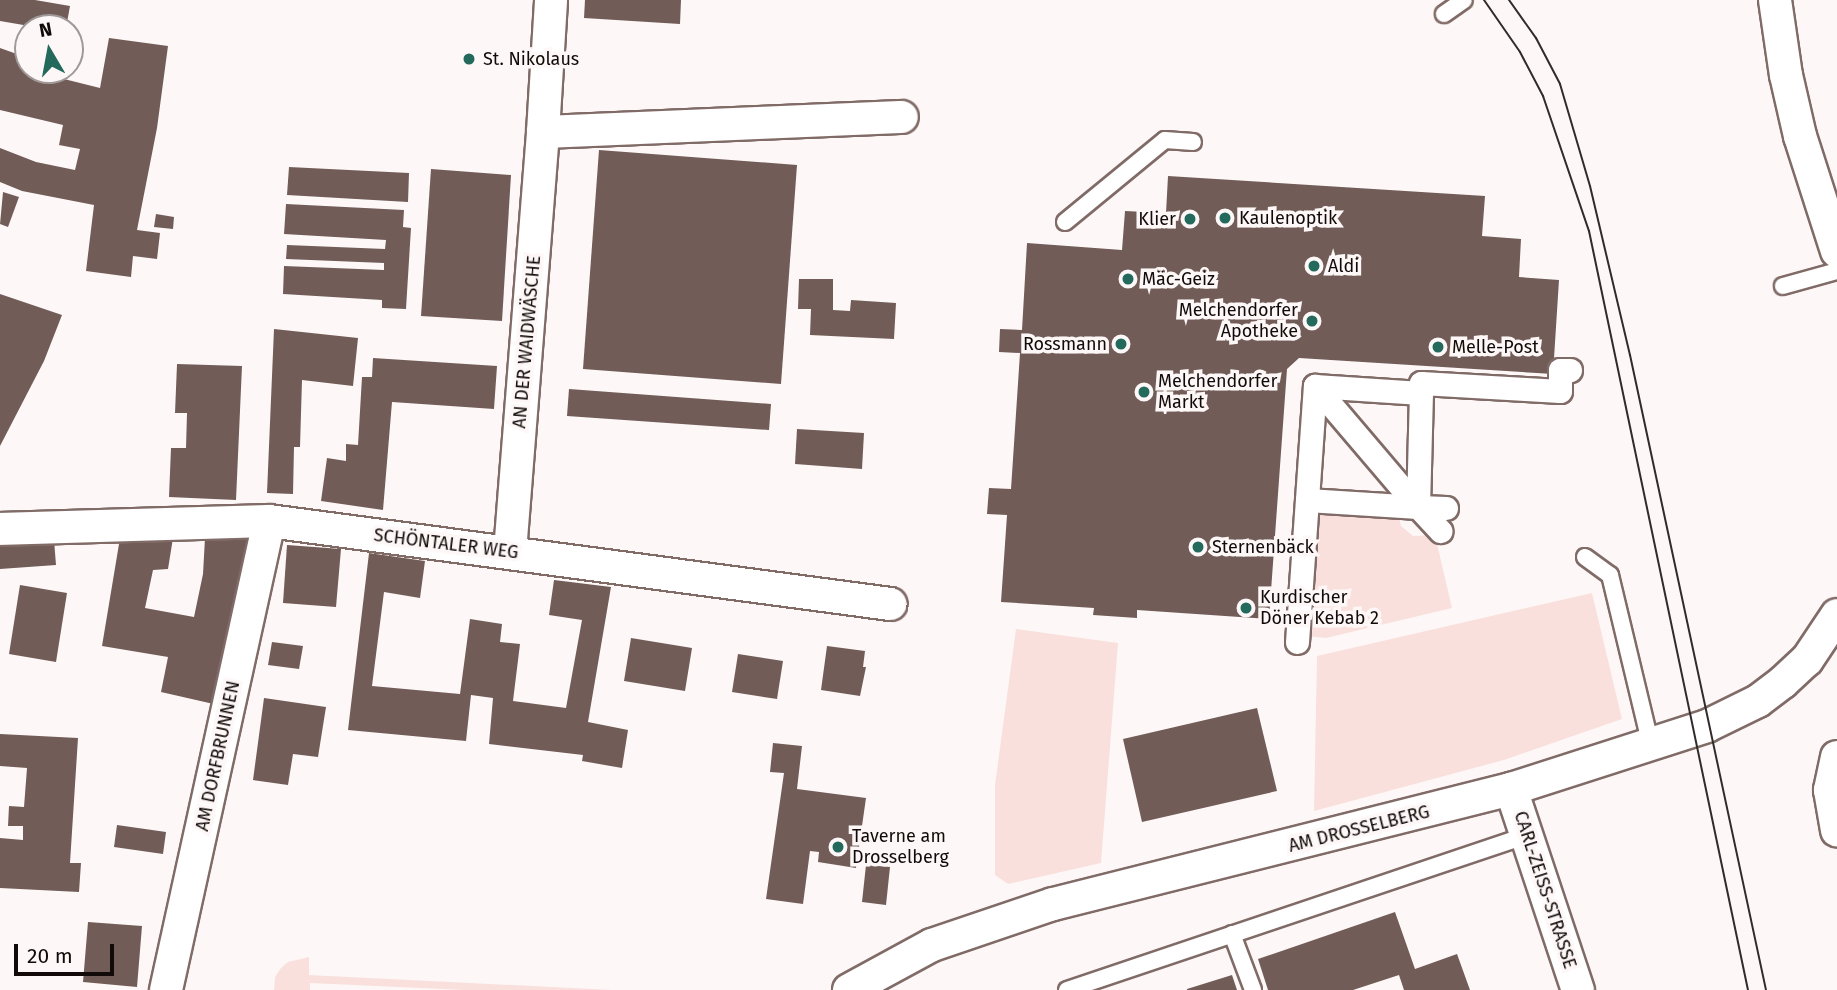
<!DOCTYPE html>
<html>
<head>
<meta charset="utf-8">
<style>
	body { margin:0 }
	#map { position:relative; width:1837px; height:990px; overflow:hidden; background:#fdf8f7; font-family:"Fira Sans",sans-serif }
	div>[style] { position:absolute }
	.green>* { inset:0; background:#f9e0dc }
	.building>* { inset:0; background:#715c58 }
	.roads { filter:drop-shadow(2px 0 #806b67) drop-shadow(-2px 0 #806b67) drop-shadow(0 2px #806b67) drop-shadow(0 -2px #806b67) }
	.service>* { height:16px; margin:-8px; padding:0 8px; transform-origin:8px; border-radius:8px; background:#fff }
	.pedestrian>* { height:23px; margin:-11.5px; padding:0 11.5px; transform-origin:11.5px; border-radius:11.5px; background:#fff }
	.minor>* { height:32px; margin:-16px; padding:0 16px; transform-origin:16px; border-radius:16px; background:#fff }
	.tram>* { height:2px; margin:-1px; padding:0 1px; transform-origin:1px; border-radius:1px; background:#312b29 }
	.dots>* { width:19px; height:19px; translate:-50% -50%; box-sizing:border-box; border:4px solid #fdf8f7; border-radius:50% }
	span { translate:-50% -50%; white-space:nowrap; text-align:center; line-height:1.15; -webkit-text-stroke:7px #fdf8f7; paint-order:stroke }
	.poi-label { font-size:18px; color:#110a08 }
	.left { translate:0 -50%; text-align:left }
	.right { translate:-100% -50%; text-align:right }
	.street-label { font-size:18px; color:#110a08 }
	.north { position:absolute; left:14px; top:14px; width:70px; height:70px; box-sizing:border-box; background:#fdf8f7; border:2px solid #9f9997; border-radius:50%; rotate:350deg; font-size:19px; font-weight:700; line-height:28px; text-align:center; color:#110a08 }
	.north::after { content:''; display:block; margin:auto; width:24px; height:32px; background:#23695c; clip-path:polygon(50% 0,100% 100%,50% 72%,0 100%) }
	.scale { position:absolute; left:14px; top:944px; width:100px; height:32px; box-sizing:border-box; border:4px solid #110a08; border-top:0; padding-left:9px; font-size:21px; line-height:24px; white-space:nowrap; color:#110a08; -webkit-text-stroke:5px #fdf8f7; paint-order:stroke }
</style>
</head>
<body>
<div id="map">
	<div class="green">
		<div style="clip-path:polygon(1313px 505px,1399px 517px,1401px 526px,1413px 536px,1435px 535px,1452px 608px,1326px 638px,1305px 636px)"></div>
		<div style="clip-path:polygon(1592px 593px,1622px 719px,1504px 760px,1314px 811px,1317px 656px)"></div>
		<div style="clip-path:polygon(1016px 629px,1118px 643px,1101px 863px,1008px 884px,995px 875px,995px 785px)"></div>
		<div style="clip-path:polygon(309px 957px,309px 975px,612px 990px,464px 990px,310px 983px,310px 990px,274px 990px,275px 977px,281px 968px,288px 962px)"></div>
	</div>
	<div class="building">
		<div style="clip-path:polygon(0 0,35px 0,70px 6px,66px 28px,41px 28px,0 21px)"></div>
		<div style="clip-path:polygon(585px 0,681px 0,680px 24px,584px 18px)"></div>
		<div style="clip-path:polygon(109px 38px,168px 46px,157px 128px,137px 230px,160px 233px,157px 259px,133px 256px,131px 277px,86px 271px,94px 205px,22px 191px,0 182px,0 148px,36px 162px,75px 170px,80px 149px,59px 145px,63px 125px,0 110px,0 48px,28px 58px,28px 70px,100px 88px)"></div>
		<div style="clip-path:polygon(599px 150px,797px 165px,781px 384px,583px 369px)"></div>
		<div style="clip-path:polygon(289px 167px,409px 173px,408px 202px,287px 195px)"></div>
		<div style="clip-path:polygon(431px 169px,511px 175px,502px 321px,421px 316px)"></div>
		<div style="clip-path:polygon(1168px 176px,1485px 196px,1482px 236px,1521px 239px,1519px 277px,1559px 280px,1553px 374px,1299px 358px,1287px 369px,1269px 619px,1137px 610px,1137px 618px,1093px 615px,1094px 608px,1001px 602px,1007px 515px,987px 514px,989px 488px,1011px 489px,1020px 353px,999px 352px,1000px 329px,1022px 330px,1027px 243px,1122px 250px,1125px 211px,1166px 213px)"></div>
		<div style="clip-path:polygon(3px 192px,19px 197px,8px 227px,0 224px)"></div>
		<div style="clip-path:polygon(286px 204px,404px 210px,403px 227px,411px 228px,406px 309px,382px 308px,382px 300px,283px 294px,284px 266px,384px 270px,384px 263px,286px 259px,287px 245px,385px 249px,386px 240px,284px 234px)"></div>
		<div style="clip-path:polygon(156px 214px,174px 217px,173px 229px,154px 227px)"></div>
		<div style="clip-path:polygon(799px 279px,833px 279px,833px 310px,850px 311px,851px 300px,896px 303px,894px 339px,810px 335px,811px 309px,798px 309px)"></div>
		<div style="clip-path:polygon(0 294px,62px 315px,44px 361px,0 446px)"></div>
		<div style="clip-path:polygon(274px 329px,358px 338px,353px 386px,302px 380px,300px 447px,294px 447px,293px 494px,267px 493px)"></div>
		<div style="clip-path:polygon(373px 358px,497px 366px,494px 409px,392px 402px,383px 510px,321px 501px,327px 458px,346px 461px,346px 444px,358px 445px,362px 377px,372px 377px)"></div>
		<div style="clip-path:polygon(177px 364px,242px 366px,236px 500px,169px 497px,171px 448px,186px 448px,187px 413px,175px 413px)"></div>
		<div style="clip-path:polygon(569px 389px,771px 404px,769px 430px,567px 416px)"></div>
		<div style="clip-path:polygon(797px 429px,864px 433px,862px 469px,795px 464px)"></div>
		<div style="clip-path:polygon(120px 538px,173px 538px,168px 569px,153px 570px,145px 608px,194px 617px,203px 574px,205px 538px,250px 538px,218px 705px,161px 692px,168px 657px,102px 646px)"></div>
		<div style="clip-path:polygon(54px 540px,56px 565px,0 569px,0 544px)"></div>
		<div style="clip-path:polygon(287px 545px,341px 549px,336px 607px,283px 603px)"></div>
		<div style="clip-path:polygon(369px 553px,425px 561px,420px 598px,384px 592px,372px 686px,460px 694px,470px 619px,502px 624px,500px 642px,520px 644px,513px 701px,566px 708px,582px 620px,549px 615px,554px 580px,611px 587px,588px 722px,628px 730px,622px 768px,582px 761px,583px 755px,489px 744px,493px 698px,471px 695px,466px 741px,348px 730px)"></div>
		<div style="clip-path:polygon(20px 585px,67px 593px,56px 662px,9px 654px)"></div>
		<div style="clip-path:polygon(631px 638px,692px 648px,685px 691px,624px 681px)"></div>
		<div style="clip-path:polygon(272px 642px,303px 646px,299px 669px,268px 665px)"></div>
		<div style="clip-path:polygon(827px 646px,865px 651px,863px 667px,866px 667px,860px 696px,821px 690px)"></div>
		<div style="clip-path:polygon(738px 654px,783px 661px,777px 699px,732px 692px)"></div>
		<div style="clip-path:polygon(264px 698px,326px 707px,318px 757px,293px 754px,288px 785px,253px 780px)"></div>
		<div style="clip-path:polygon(1257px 708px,1277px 791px,1142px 822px,1123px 739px)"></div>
		<div style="clip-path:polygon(0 734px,78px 738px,70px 863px,81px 863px,79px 892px,0 888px,0 838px,23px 840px,23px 826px,8px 826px,9px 806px,24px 807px,27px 768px,0 766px)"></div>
		<div style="clip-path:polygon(773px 743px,802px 746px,797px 789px,866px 798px,856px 868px,818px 862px,819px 852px,810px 851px,803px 904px,766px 899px,784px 773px,770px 772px)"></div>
		<div style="clip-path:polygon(117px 825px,166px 832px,163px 854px,114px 847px)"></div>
		<div style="clip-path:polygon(866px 865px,890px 867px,886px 905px,862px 902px)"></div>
		<div style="clip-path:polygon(1395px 912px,1415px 969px,1457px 954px,1470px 990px,1404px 990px,1399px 975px,1353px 990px,1268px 990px,1258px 959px)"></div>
		<div style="clip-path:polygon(88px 922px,142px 926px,137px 987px,83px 982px)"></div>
		<div style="clip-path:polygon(1232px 975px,1237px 990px,1187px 990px,1187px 989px)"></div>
	</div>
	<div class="roads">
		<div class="service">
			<div style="left:1444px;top:14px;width:24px;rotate:-35deg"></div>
			<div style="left:1065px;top:222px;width:129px;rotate:-39.4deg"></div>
			<div style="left:1165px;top:140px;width:28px;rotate:4deg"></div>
			<div style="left:1783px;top:286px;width:56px;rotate:-15.5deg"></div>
			<div style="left:1585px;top:557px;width:31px;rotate:36deg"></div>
			<div style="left:1610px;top:575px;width:172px;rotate:76.5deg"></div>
			<div style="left:1232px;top:934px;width:60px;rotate:69.4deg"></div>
			<div style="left:1067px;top:990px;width:485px;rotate:-18.6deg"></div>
		</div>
		<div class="pedestrian">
			<div style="left:1315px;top:386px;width:159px;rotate:49.6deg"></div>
			<div style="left:1418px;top:507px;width:28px;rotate:2deg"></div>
			<div style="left:1307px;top:500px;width:111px;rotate:3.6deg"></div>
			<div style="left:1418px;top:507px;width:33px;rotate:47deg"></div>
			<div style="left:1418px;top:507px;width:114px;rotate:-88.5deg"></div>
			<div style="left:1297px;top:642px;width:257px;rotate:-86deg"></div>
			<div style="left:1315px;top:386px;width:106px;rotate:3.8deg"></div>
			<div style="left:1421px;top:393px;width:10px;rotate:-90deg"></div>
			<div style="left:1421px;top:383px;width:139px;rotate:3.3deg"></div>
			<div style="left:1560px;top:391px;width:21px;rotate:-90deg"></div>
			<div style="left:1560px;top:370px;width:10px"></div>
		</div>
		<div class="minor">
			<div style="left:1775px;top:0;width:76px;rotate:81.7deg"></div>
			<div style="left:1786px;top:75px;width:63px;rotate:77.1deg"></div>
			<div style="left:1800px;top:136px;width:121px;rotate:72.2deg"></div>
			<div style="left:543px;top:132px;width:359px;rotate:-2.4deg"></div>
			<div style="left:0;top:529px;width:269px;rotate:-1.7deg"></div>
			<div style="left:269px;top:521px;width:627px;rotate:7.61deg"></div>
			<div style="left:510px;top:552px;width:421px;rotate:-85.5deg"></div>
			<div style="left:543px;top:132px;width:132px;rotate:-86.5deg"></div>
			<div style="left:1837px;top:757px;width:34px;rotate:102deg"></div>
			<div style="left:1830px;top:790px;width:41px;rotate:80.1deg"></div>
			<div style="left:1511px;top:789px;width:212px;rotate:71.6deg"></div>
			<div style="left:166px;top:990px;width:480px;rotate:-77.6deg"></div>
			<div style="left:849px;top:990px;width:94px;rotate:-28.5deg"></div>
			<div style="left:932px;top:945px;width:128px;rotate:-18.7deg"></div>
			<div style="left:1053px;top:904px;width:472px;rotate:-14.1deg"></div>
			<div style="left:1511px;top:789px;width:206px;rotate:-17.8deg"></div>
			<div style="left:1707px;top:726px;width:57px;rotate:-26.1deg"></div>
			<div style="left:1758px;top:701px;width:31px;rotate:-37deg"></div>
			<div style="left:1783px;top:682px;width:33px;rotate:-43deg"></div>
			<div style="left:1807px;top:660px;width:54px;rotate:-56.3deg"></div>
		</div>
	</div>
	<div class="tram">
		<div style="left:1484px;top:0;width:63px;rotate:55.3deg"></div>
		<div style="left:1520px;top:52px;width:50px;rotate:62.4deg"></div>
		<div style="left:1543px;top:96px;width:143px;rotate:71.2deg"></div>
		<div style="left:1589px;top:231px;width:775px;rotate:78.17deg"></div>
		<div style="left:1509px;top:0;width:47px;rotate:54.6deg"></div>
		<div style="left:1536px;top:38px;width:52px;rotate:62.4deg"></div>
		<div style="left:1560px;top:84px;width:106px;rotate:73.6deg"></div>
		<div style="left:1590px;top:186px;width:174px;rotate:76.7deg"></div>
		<div style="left:1630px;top:355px;width:649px;rotate:77.91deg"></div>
	</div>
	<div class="dots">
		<div style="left:469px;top:59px;background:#23695c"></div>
		<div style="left:1225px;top:218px;background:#23695c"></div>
		<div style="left:1190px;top:219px;background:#23695c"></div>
		<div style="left:1314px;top:266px;background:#23695c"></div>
		<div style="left:1128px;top:279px;background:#23695c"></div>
		<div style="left:1312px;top:321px;background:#23695c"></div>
		<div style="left:1121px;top:344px;background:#23695c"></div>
		<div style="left:1438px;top:347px;background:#23695c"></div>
		<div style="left:1144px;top:392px;background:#23695c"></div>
		<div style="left:1198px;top:547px;background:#23695c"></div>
		<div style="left:1246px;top:608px;background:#23695c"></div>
		<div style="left:838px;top:847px;background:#23695c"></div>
	</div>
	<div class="poi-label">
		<span class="left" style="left:483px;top:59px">St. Nikolaus</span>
		<span class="left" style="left:1239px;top:218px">Kaulenoptik</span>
		<span class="right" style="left:1176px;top:219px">Klier</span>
		<span class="left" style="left:1328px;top:266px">Aldi</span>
		<span class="left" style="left:1142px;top:279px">Mäc-Geiz</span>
		<span class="right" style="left:1298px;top:321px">Melchendorfer<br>Apotheke</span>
		<span class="right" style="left:1107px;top:344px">Rossmann</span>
		<span class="left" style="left:1452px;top:347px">Melle-Post</span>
		<span class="left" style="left:1158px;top:392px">Melchendorfer<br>Markt</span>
		<span class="left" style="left:1212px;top:547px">Sternenbäck</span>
		<span class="left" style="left:1260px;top:608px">Kurdischer<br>Döner Kebab 2</span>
		<span class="left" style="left:852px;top:847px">Taverne am<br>Drosselberg</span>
	</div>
	<div class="street-label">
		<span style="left:527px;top:342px;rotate:-85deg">AN DER WAIDWÄSCHE</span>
		<span style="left:446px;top:544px;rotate:7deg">SCHÖNTALER WEG</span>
		<span style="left:218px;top:756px;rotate:-78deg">AM DORFBRUNNEN</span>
		<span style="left:1359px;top:829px;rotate:-14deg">AM DROSSELBERG</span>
		<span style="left:1545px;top:890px;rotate:72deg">CARL-ZEISS-STRASSE</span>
	</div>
	<div class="north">N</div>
	<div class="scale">20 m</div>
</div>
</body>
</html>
